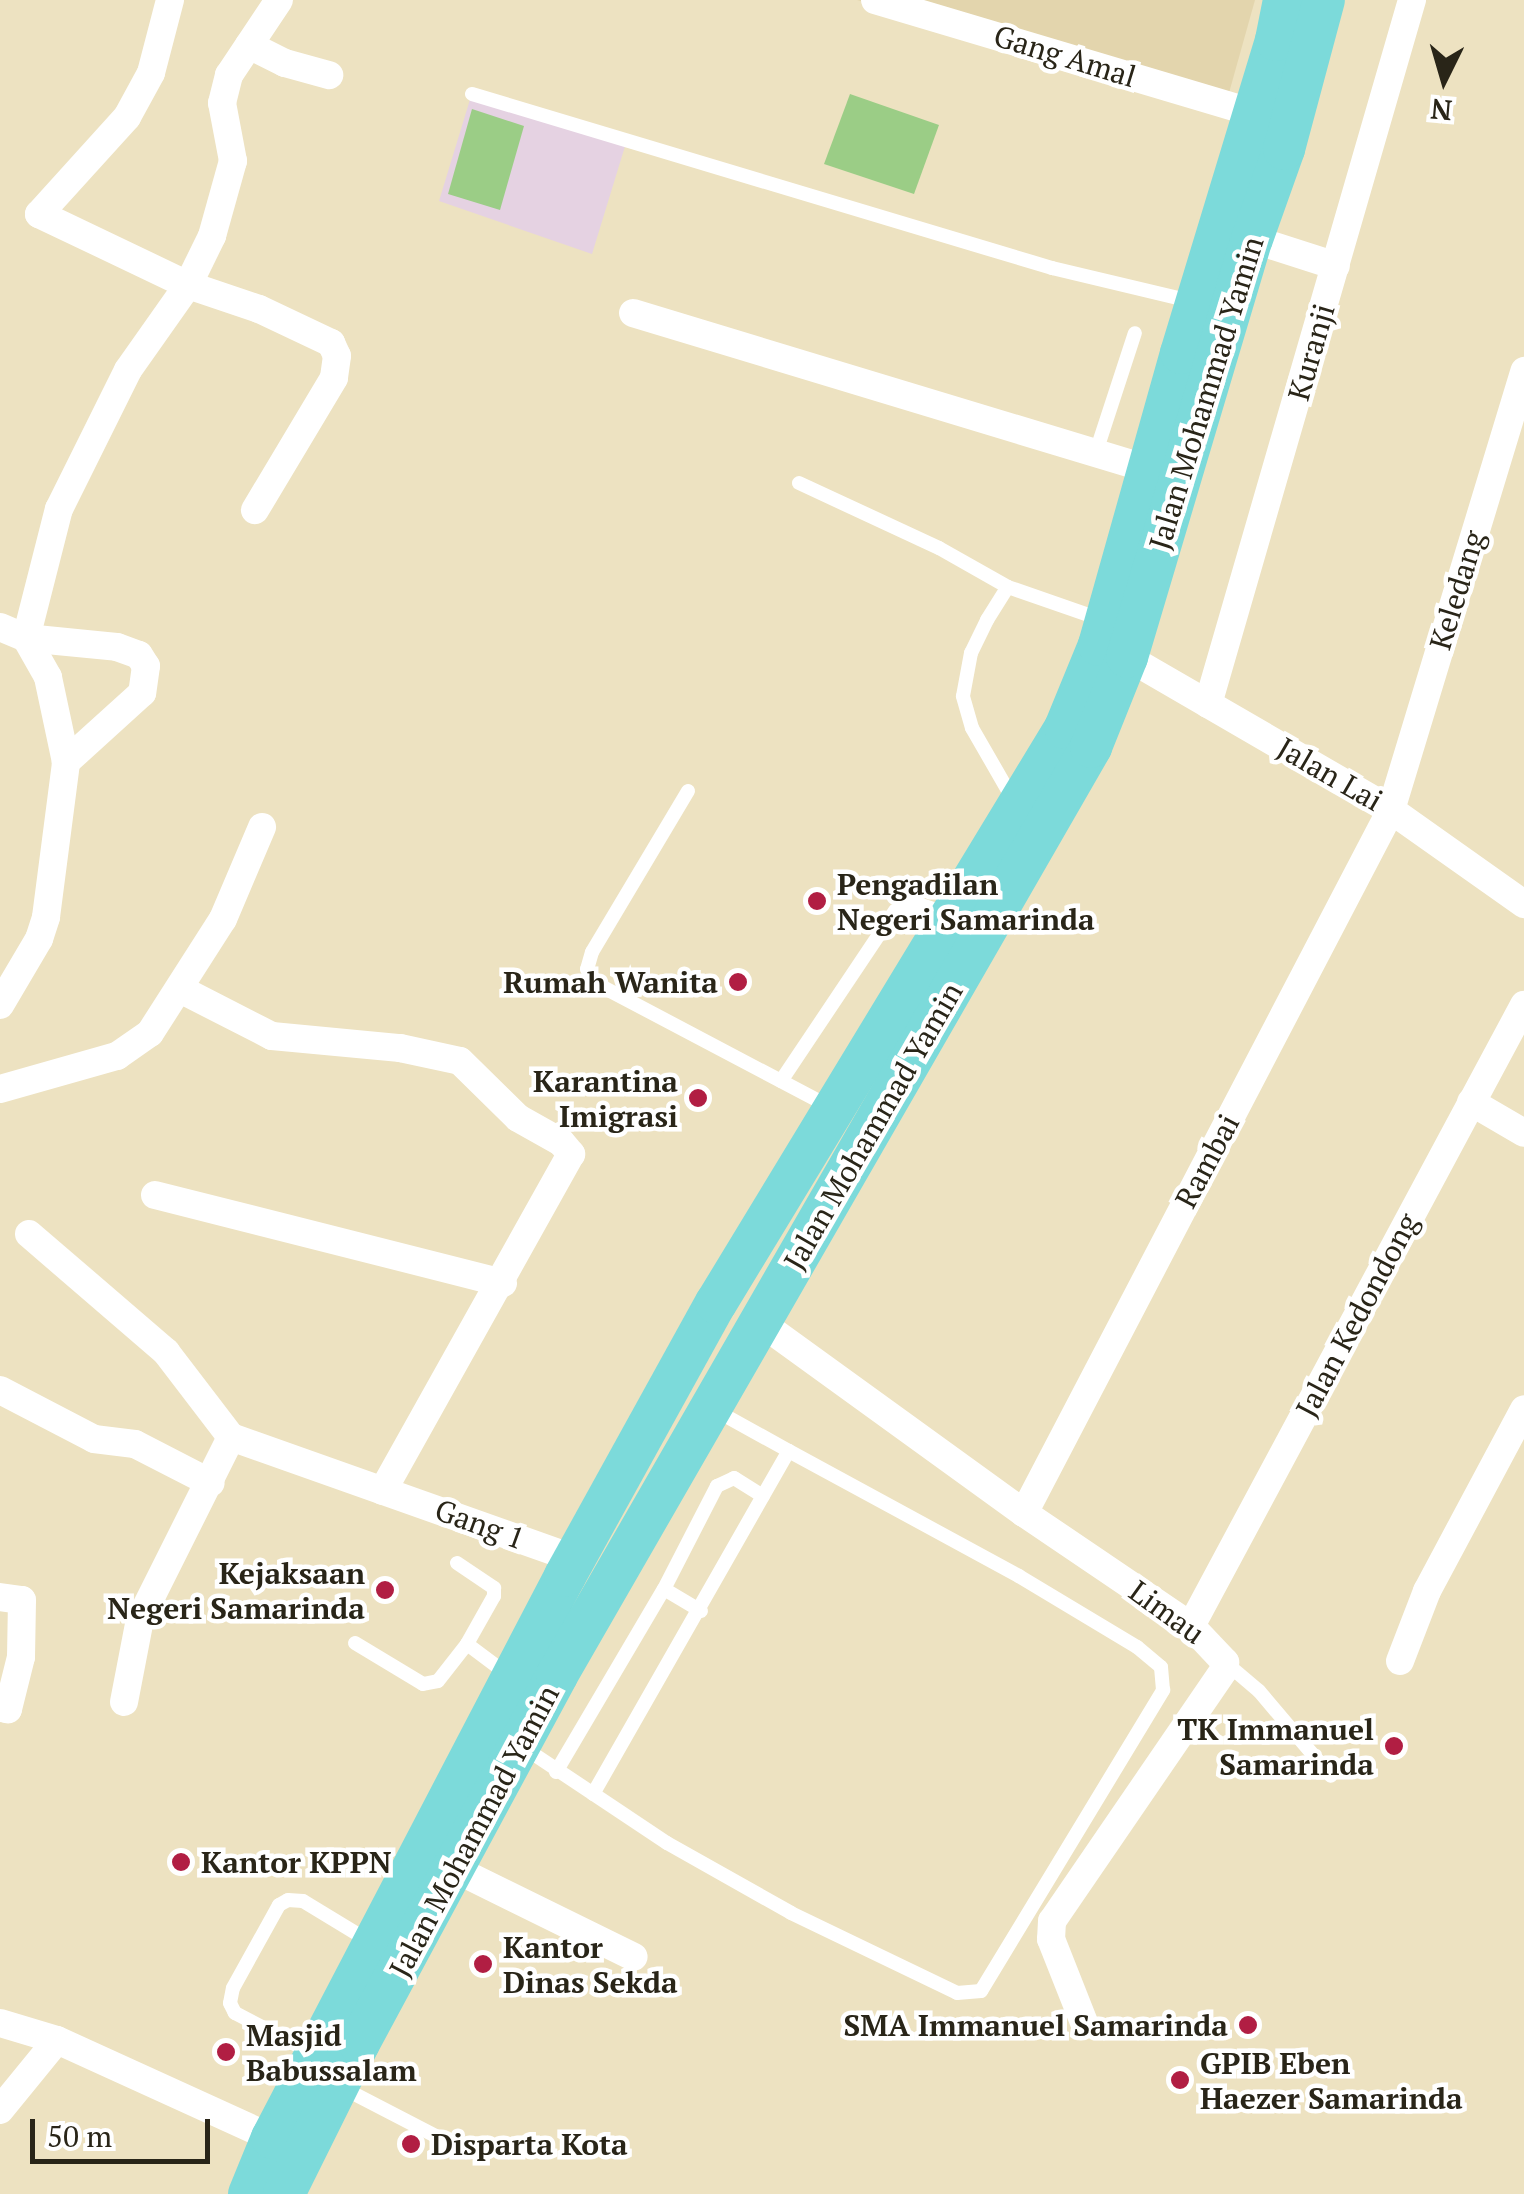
<!DOCTYPE html>
<html>
<head>
<meta charset="utf-8">
<style>
	body { margin:0 }
	#map { position:relative; width:1524px; height:2194px; overflow:hidden; background:#ede2c1; font-family:"PT Serif",serif }
	div>[style] { position:absolute }
	.built>* { inset:0; background:#e3d5ad }
	.education>* { inset:0; background:#e5d2e2 }
	.green>* { inset:0; background:#9bcd86 }
	.lane>* { height:14px; margin:-7px; padding:0 7px; transform-origin:7px; border-radius:7px; background:#fff }
	.street>* { height:28px; margin:-14px; padding:0 14px; transform-origin:14px; border-radius:14px; background:#fff }
	.primary>* { height:42px; margin:-21px; padding:0 21px; transform-origin:21px; border-radius:21px; background:#7cdada }
	.dots>* { width:28px; height:28px; translate:-50% -50%; box-sizing:border-box; border:5px solid #fff; border-radius:50% }
	span { translate:-50% -50%; white-space:nowrap; text-align:center; line-height:1.15; -webkit-text-stroke:9px #fff; paint-order:stroke }
	.street-label { font-size:30px; color:#292518 }
	.poi-label { font-size:30px; color:#292518; font-weight:700 }
	.left { translate:0 -50%; text-align:left }
	.right { translate:-100% -50%; text-align:right }
	.north { position:absolute; left:1394px; top:30px; width:100px; height:100px; -webkit-text-stroke:8px #fff; paint-order:stroke; rotate:185deg; font-size:28px; font-weight:700; line-height:40px; text-align:center; color:#292518 }
	.north::after { content:''; display:block; margin:auto; width:35px; height:45px; background:#292518; clip-path:polygon(50% 0,100% 100%,50% 72%,0 100%) }
	.scale { position:absolute; left:30px; top:2119px; width:180px; height:45px; box-sizing:border-box; border:5px solid #292518; border-top:0; padding-left:12px; font-size:30px; line-height:35px; white-space:nowrap; color:#292518; -webkit-text-stroke:8px #fff; paint-order:stroke }
</style>
</head>
<body>
<div id="map">
	<div class="built">
		<div style="clip-path:polygon(857px 0,1255px 0,1227px 100px)"></div>
	</div>
	<div class="education">
		<div style="clip-path:polygon(472px 93px,626px 143px,592px 254px,439px 201px)"></div>
	</div>
	<div class="green">
		<div style="clip-path:polygon(850px 94px,939px 125px,914px 194px,824px 164px)"></div>
		<div style="clip-path:polygon(472px 109px,524px 126px,500px 210px,448px 194px)"></div>
	</div>
	<div class="lane">
		<div style="left:472px;top:94px;width:606px;rotate:16.7deg"></div>
		<div style="left:1052px;top:268px;width:143px;rotate:13.4deg"></div>
		<div style="left:1096px;top:452px;width:125px;rotate:-71.9deg"></div>
		<div style="left:799px;top:483px;width:154px;rotate:24.9deg"></div>
		<div style="left:939px;top:548px;width:79px;rotate:29.5deg"></div>
		<div style="left:688px;top:791px;width:187px;rotate:120.8deg"></div>
		<div style="left:592px;top:952px;width:18px;rotate:106deg"></div>
		<div style="left:587px;top:969px;width:18px;rotate:56deg"></div>
		<div style="left:597px;top:984px;width:261px;rotate:27.8deg"></div>
		<div style="left:1014px;top:801px;width:84px;rotate:-119.9deg"></div>
		<div style="left:972px;top:728px;width:33px;rotate:-106deg"></div>
		<div style="left:963px;top:696px;width:44px;rotate:-79.5deg"></div>
		<div style="left:971px;top:653px;width:37px;rotate:-64deg"></div>
		<div style="left:987px;top:620px;width:39px;rotate:-58deg"></div>
		<div style="left:1008px;top:587px;width:101px;rotate:19.2deg"></div>
		<div style="left:781px;top:1081px;width:205px;rotate:-56.2deg"></div>
		<div style="left:895px;top:911px;width:24px;rotate:-17deg"></div>
		<div style="left:918px;top:904px;width:28px;rotate:18deg"></div>
		<div style="left:457px;top:1563px;width:45px;rotate:34deg"></div>
		<div style="left:494px;top:1588px;width:8px;rotate:90deg"></div>
		<div style="left:494px;top:1596px;width:55px;rotate:119.4deg"></div>
		<div style="left:664px;top:1589px;width:43px;rotate:30.7deg"></div>
		<div style="left:355px;top:1643px;width:79px;rotate:31.1deg"></div>
		<div style="left:423px;top:1684px;width:15px;rotate:-11deg"></div>
		<div style="left:438px;top:1681px;width:47px;rotate:-51.9deg"></div>
		<div style="left:467px;top:1644px;width:50px;rotate:36.9deg"></div>
		<div style="left:1226px;top:1663px;width:43px;rotate:40.3deg"></div>
		<div style="left:1259px;top:1691px;width:111px;rotate:49.7deg"></div>
		<div style="left:523px;top:1747px;width:173px;rotate:33.7deg"></div>
		<div style="left:667px;top:1843px;width:142px;rotate:29.4deg"></div>
		<div style="left:791px;top:1913px;width:184px;rotate:25.7deg"></div>
		<div style="left:957px;top:1993px;width:24px;rotate:-5deg"></div>
		<div style="left:981px;top:1991px;width:352px;rotate:-58.8deg"></div>
		<div style="left:1163px;top:1690px;width:23px;rotate:-95deg"></div>
		<div style="left:1161px;top:1667px;width:31px;rotate:-140deg"></div>
		<div style="left:1137px;top:1647px;width:138px;rotate:-149deg"></div>
		<div style="left:1019px;top:1576px;width:262px;rotate:-151.5deg"></div>
		<div style="left:556px;top:1772px;width:212px;rotate:-59.5deg"></div>
		<div style="left:664px;top:1589px;width:116px;rotate:-62.8deg"></div>
		<div style="left:717px;top:1486px;width:19px;rotate:-25deg"></div>
		<div style="left:734px;top:1478px;width:34px;rotate:32deg"></div>
		<div style="left:593px;top:1794px;width:395px;rotate:-60.3deg"></div>
		<div style="left:789px;top:1451px;width:85px;rotate:-151deg"></div>
		<div style="left:310px;top:2052px;width:85px;rotate:-152.5deg"></div>
		<div style="left:235px;top:2013px;width:11px;rotate:-117deg"></div>
		<div style="left:230px;top:2003px;width:15px;rotate:-79deg"></div>
		<div style="left:233px;top:1988px;width:95px;rotate:-61deg"></div>
		<div style="left:279px;top:1905px;width:10px;rotate:-29deg"></div>
		<div style="left:288px;top:1900px;width:15px;rotate:4deg"></div>
		<div style="left:303px;top:1901px;width:77px;rotate:31.2deg"></div>
		<div style="left:341px;top:2087px;width:124px;rotate:27.4deg"></div>
	</div>
	<div class="street">
		<div style="left:170px;top:0;width:75px;rotate:104.6deg"></div>
		<div style="left:151px;top:73px;width:50px;rotate:118.6deg"></div>
		<div style="left:127px;top:117px;width:131px;rotate:132.2deg"></div>
		<div style="left:39px;top:214px;width:165px;rotate:25.5deg"></div>
		<div style="left:188px;top:285px;width:75px;rotate:18.7deg"></div>
		<div style="left:259px;top:309px;width:80px;rotate:25.3deg"></div>
		<div style="left:331px;top:343px;width:14px;rotate:65deg"></div>
		<div style="left:337px;top:356px;width:22px;rotate:98deg"></div>
		<div style="left:334px;top:378px;width:154px;rotate:120.9deg"></div>
		<div style="left:875px;top:0;width:396px;rotate:16.6deg"></div>
		<div style="left:249px;top:45px;width:40px;rotate:26.6deg"></div>
		<div style="left:285px;top:63px;width:46px;rotate:15.3deg"></div>
		<div style="left:1252px;top:239px;width:88px;rotate:17.8deg"></div>
		<div style="left:633px;top:313px;width:538px;rotate:16.85deg"></div>
		<div style="left:0;top:627px;width:28px;rotate:23deg"></div>
		<div style="left:26px;top:638px;width:91px;rotate:5.6deg"></div>
		<div style="left:117px;top:647px;width:23px;rotate:20deg"></div>
		<div style="left:139px;top:655px;width:13px;rotate:58deg"></div>
		<div style="left:146px;top:666px;width:27px;rotate:98deg"></div>
		<div style="left:142px;top:693px;width:103px;rotate:137.8deg"></div>
		<div style="left:1127px;top:657px;width:305px;rotate:30.1deg"></div>
		<div style="left:1391px;top:810px;width:163px;rotate:35.3deg"></div>
		<div style="left:1208px;top:704px;width:733px;rotate:-73.84deg"></div>
		<div style="left:180px;top:989px;width:103px;rotate:27.1deg"></div>
		<div style="left:272px;top:1036px;width:129px;rotate:5.4deg"></div>
		<div style="left:400px;top:1048px;width:61px;rotate:12.2deg"></div>
		<div style="left:460px;top:1061px;width:81px;rotate:44.5deg"></div>
		<div style="left:518px;top:1118px;width:49px;rotate:29.2deg"></div>
		<div style="left:561px;top:1142px;width:16px;rotate:50deg"></div>
		<div style="left:571px;top:1154px;width:386px;rotate:119.2deg"></div>
		<div style="left:0;top:1005px;width:77px;rotate:-59.4deg"></div>
		<div style="left:39px;top:939px;width:23px;rotate:-72deg"></div>
		<div style="left:46px;top:917px;width:156px;rotate:-82.6deg"></div>
		<div style="left:66px;top:762px;width:87px;rotate:-102deg"></div>
		<div style="left:48px;top:677px;width:45px;rotate:-119.4deg"></div>
		<div style="left:26px;top:638px;width:133px;rotate:-75.7deg"></div>
		<div style="left:59px;top:509px;width:155px;rotate:-63.6deg"></div>
		<div style="left:128px;top:370px;width:104px;rotate:-54.8deg"></div>
		<div style="left:188px;top:285px;width:55px;rotate:-63.9deg"></div>
		<div style="left:212px;top:236px;width:78px;rotate:-74.4deg"></div>
		<div style="left:233px;top:161px;width:59px;rotate:-100.7deg"></div>
		<div style="left:222px;top:103px;width:29px;rotate:-76deg"></div>
		<div style="left:229px;top:75px;width:90px;rotate:-56.3deg"></div>
		<div style="left:0;top:1089px;width:122px;rotate:-15.8deg"></div>
		<div style="left:117px;top:1056px;width:40px;rotate:-34.9deg"></div>
		<div style="left:150px;top:1033px;width:135px;rotate:-57.4deg"></div>
		<div style="left:223px;top:919px;width:100px;rotate:-67deg"></div>
		<div style="left:1471px;top:1102px;width:61px;rotate:30.3deg"></div>
		<div style="left:155px;top:1195px;width:359px;rotate:14.2deg"></div>
		<div style="left:29px;top:1234px;width:181px;rotate:40.7deg"></div>
		<div style="left:166px;top:1352px;width:107px;rotate:52.6deg"></div>
		<div style="left:231px;top:1437px;width:365px;rotate:19.5deg"></div>
		<div style="left:760px;top:1322px;width:326px;rotate:35.9deg"></div>
		<div style="left:1024px;top:1513px;width:202px;rotate:34.1deg"></div>
		<div style="left:1191px;top:1626px;width:50px;rotate:46.6deg"></div>
		<div style="left:1225px;top:1662px;width:8px;rotate:97deg"></div>
		<div style="left:1224px;top:1670px;width:304px;rotate:124.4deg"></div>
		<div style="left:1052px;top:1921px;width:18px;rotate:93deg"></div>
		<div style="left:1051px;top:1939px;width:92px;rotate:68.4deg"></div>
		<div style="left:0;top:1390px;width:106px;rotate:27.5deg"></div>
		<div style="left:94px;top:1439px;width:41px;rotate:7deg"></div>
		<div style="left:135px;top:1444px;width:85px;rotate:27.2deg"></div>
		<div style="left:1024px;top:1513px;width:793px;rotate:-62.43deg"></div>
		<div style="left:1391px;top:810px;width:459px;rotate:-73.1deg"></div>
		<div style="left:0;top:1597px;width:22px;rotate:8deg"></div>
		<div style="left:22px;top:1600px;width:57px;rotate:91deg"></div>
		<div style="left:21px;top:1657px;width:54px;rotate:104deg"></div>
		<div style="left:8px;top:1709px;width:8px;rotate:-173deg"></div>
		<div style="left:1191px;top:1626px;width:705px;rotate:-61.8deg"></div>
		<div style="left:1400px;top:1661px;width:75px;rotate:-68.9deg"></div>
		<div style="left:1427px;top:1591px;width:206px;rotate:-61.9deg"></div>
		<div style="left:124px;top:1702px;width:85px;rotate:-79.1deg"></div>
		<div style="left:140px;top:1619px;width:203px;rotate:-63.4deg"></div>
		<div style="left:455px;top:1869px;width:199px;rotate:26.2deg"></div>
		<div style="left:0;top:2023px;width:59px;rotate:16.6deg"></div>
		<div style="left:57px;top:2040px;width:236px;rotate:24.5deg"></div>
		<div style="left:0;top:2110px;width:90px;rotate:-50.8deg"></div>
	</div>
	<div class="primary">
		<div style="left:249px;top:2194px;width:61px;rotate:-67.7deg"></div>
		<div style="left:272px;top:2138px;width:634px;rotate:-62.46deg"></div>
		<div style="left:565px;top:1576px;width:312px;rotate:-61.1deg"></div>
		<div style="left:716px;top:1303px;width:673px;rotate:-58.74deg"></div>
		<div style="left:1065px;top:728px;width:90px;rotate:-67.7deg"></div>
		<div style="left:1099px;top:645px;width:303px;rotate:-74.3deg"></div>
		<div style="left:1181px;top:353px;width:327px;rotate:-73.1deg"></div>
		<div style="left:1276px;top:40px;width:41px;rotate:-78.7deg"></div>
		<div style="left:284px;top:2194px;width:169px;rotate:-63.6deg"></div>
		<div style="left:359px;top:2043px;width:418px;rotate:-61.7deg"></div>
		<div style="left:557px;top:1675px;width:1071px;rotate:-60.08deg"></div>
		<div style="left:1091px;top:747px;width:97px;rotate:-68.2deg"></div>
		<div style="left:1127px;top:657px;width:436px;rotate:-73.4deg"></div>
		<div style="left:1252px;top:239px;width:96px;rotate:-70.4deg"></div>
		<div style="left:1284px;top:149px;width:154px;rotate:-75deg"></div>
	</div>
	<div class="dots">
		<div style="left:817px;top:901px;background:#b11e43"></div>
		<div style="left:738px;top:982px;background:#b11e43"></div>
		<div style="left:698px;top:1098px;background:#b11e43"></div>
		<div style="left:385px;top:1590px;background:#b11e43"></div>
		<div style="left:1394px;top:1746px;background:#b11e43"></div>
		<div style="left:181px;top:1862px;background:#b11e43"></div>
		<div style="left:483px;top:1964px;background:#b11e43"></div>
		<div style="left:1248px;top:2025px;background:#b11e43"></div>
		<div style="left:226px;top:2052px;background:#b11e43"></div>
		<div style="left:1180px;top:2080px;background:#b11e43"></div>
		<div style="left:411px;top:2144px;background:#b11e43"></div>
	</div>
	<div class="street-label">
		<span style="left:1065px;top:56px;rotate:17deg">Gang Amal</span>
		<span style="left:1311px;top:352px;rotate:-74deg">Kuranji</span>
		<span style="left:1206px;top:393px;rotate:-73deg">Jalan Mohammad Yamin</span>
		<span style="left:1457px;top:590px;rotate:-73deg">Keledang</span>
		<span style="left:1330px;top:774px;rotate:30deg">Jalan Lai</span>
		<span style="left:873px;top:1126px;rotate:-60deg">Jalan Mohammad Yamin</span>
		<span style="left:1207px;top:1161px;rotate:-62deg">Rambai</span>
		<span style="left:1357px;top:1315px;rotate:-62deg">Jalan Kedondong</span>
		<span style="left:480px;top:1524px;rotate:20deg">Gang 1</span>
		<span style="left:1167px;top:1612px;rotate:36deg">Limau</span>
		<span style="left:474px;top:1831px;rotate:-62deg">Jalan Mohammad Yamin</span>
	</div>
	<div class="poi-label">
		<span class="left" style="left:837px;top:901px">Pengadilan<br>Negeri Samarinda</span>
		<span class="right" style="left:718px;top:982px">Rumah Wanita</span>
		<span class="right" style="left:678px;top:1098px">Karantina<br>Imigrasi</span>
		<span class="right" style="left:365px;top:1590px">Kejaksaan<br>Negeri Samarinda</span>
		<span class="right" style="left:1374px;top:1746px">TK Immanuel<br>Samarinda</span>
		<span class="left" style="left:201px;top:1862px">Kantor KPPN</span>
		<span class="left" style="left:503px;top:1964px">Kantor<br>Dinas Sekda</span>
		<span class="right" style="left:1228px;top:2025px">SMA Immanuel Samarinda</span>
		<span class="left" style="left:246px;top:2052px">Masjid<br>Babussalam</span>
		<span class="left" style="left:1200px;top:2080px">GPIB Eben<br>Haezer Samarinda</span>
		<span class="left" style="left:431px;top:2144px">Disparta Kota</span>
	</div>
	<div class="north">N</div>
	<div class="scale">50 m</div>
</div>
</body>
</html>
